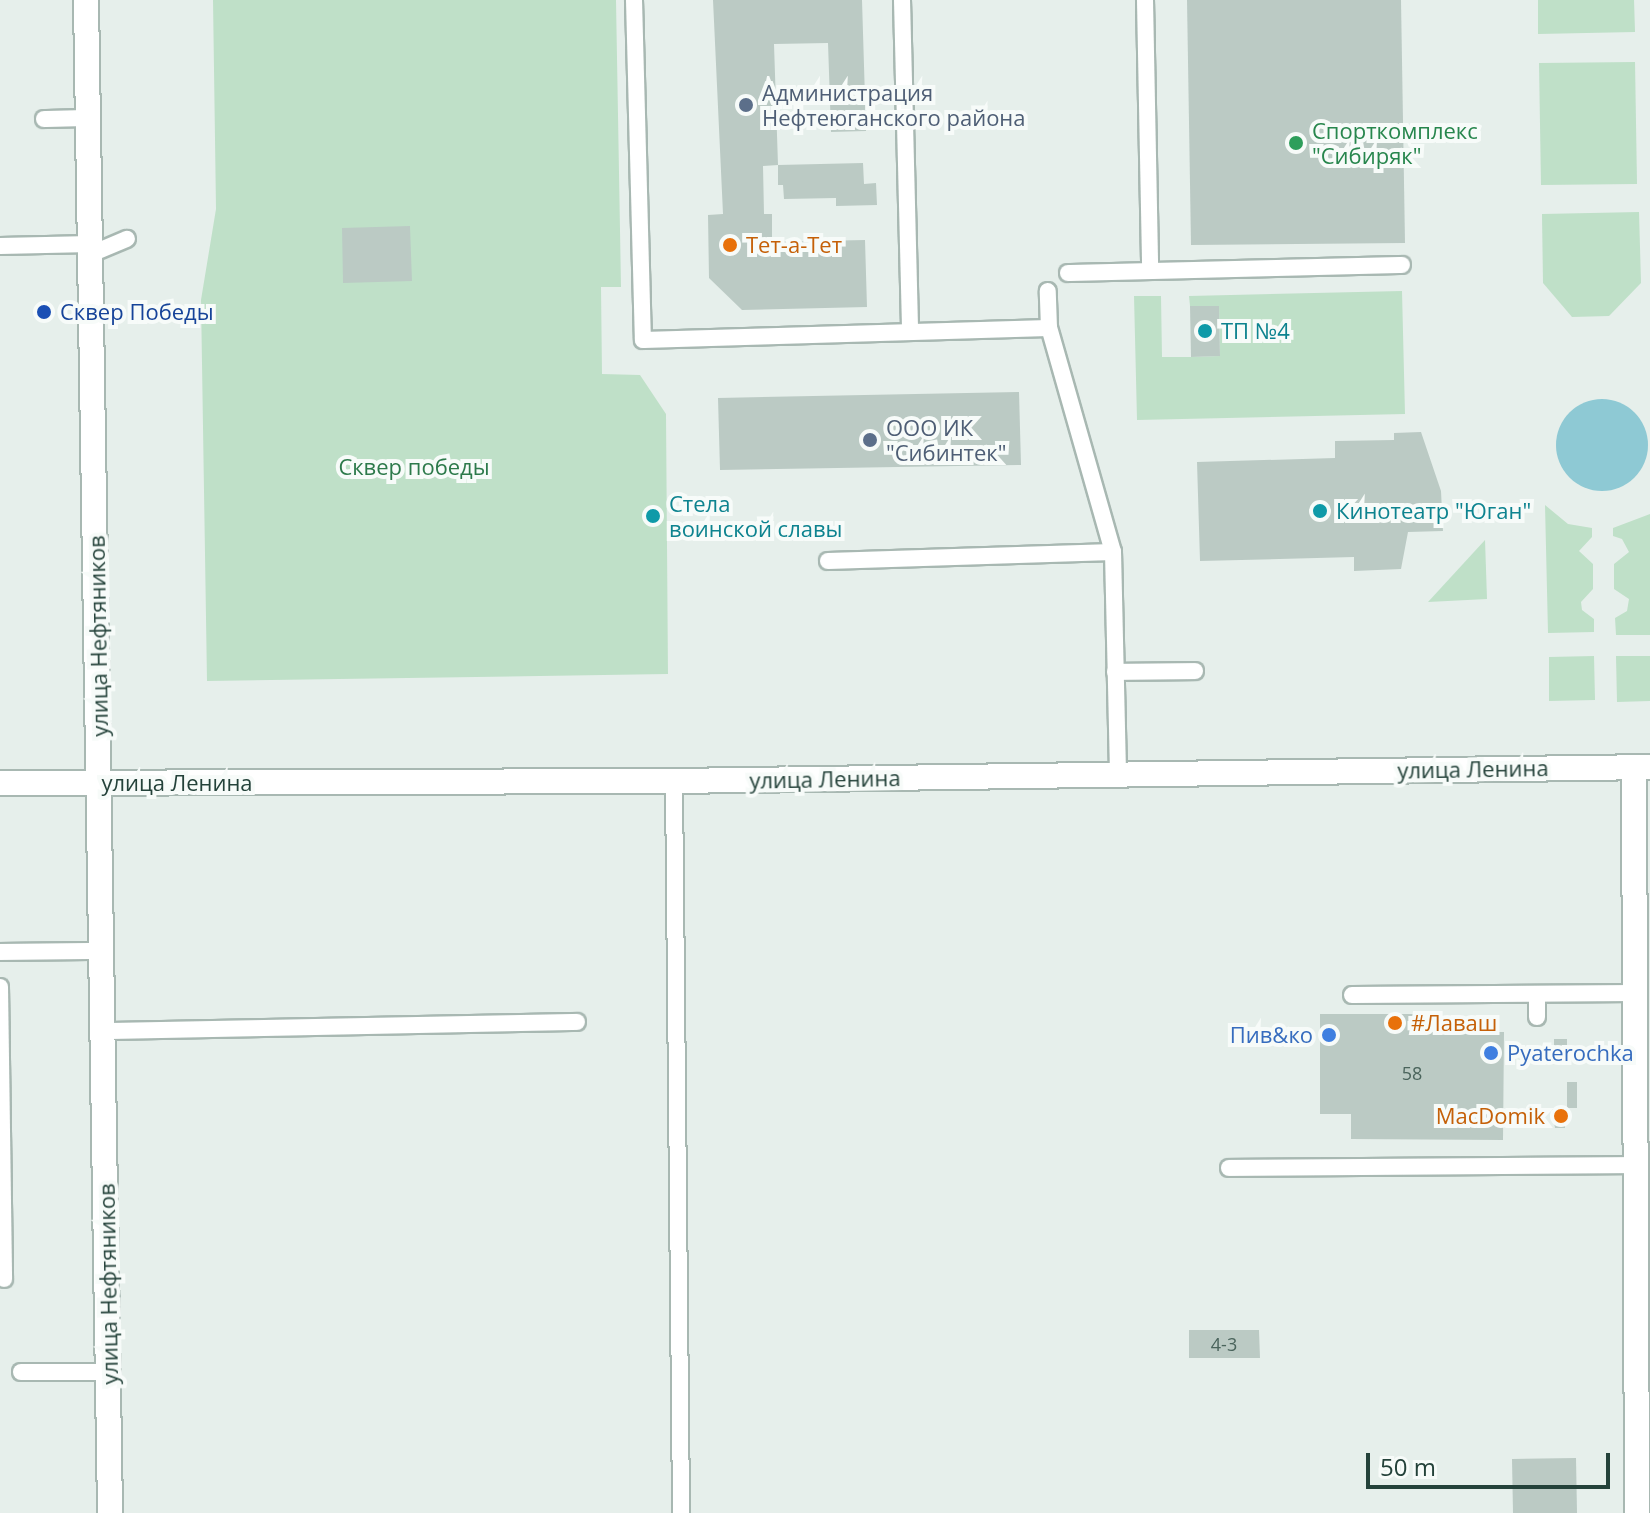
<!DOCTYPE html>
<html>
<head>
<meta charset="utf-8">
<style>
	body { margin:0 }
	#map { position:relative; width:1650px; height:1513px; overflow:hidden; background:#e6efeb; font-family:"Open Sans",sans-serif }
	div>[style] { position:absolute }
	.green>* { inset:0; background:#bfe0c8 }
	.water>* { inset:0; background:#8ec9d4 }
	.round { border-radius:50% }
	.building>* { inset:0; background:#bbcac4 }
	.roads { filter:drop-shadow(2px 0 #a8b8b2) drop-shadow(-2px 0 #a8b8b2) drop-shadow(0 2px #a8b8b2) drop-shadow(0 -2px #a8b8b2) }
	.service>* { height:16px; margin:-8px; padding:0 8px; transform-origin:8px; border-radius:8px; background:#fff }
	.secondary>* { height:24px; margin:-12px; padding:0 12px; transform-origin:12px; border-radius:12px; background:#fff }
	.dots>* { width:22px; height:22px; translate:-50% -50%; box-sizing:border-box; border:4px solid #f7fbf9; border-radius:50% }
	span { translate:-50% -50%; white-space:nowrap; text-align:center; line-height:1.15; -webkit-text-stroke:8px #f7fbf9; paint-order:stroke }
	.number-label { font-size:18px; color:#4a645c }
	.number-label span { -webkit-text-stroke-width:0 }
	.service-label { font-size:22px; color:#4e5e75 }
	.left { translate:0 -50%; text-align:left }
	.leisure-label { font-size:22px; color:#27864d }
	.food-label { font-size:22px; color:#c56008 }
	.right { translate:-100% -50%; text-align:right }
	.transit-label { font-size:22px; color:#164399 }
	.culture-label { font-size:22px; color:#0d838f }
	.park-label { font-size:22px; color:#2d7a4b }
	.street-label { font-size:22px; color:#24423a }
	.shop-label { font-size:22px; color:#366cbe }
	.scale { position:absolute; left:1366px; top:1453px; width:244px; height:36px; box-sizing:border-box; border:4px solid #24423a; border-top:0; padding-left:10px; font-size:24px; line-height:28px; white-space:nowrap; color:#24423a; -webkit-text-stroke:6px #f7fbf9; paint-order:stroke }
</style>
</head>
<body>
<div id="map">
	<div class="green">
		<div style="clip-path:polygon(213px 0,616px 0,621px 287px,601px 287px,602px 374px,640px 375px,666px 414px,668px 674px,207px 681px,201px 300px,216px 209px)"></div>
		<div style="clip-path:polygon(1538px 0,1634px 0,1635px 32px,1538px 34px)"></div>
		<div style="clip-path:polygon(1635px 62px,1637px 184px,1541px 185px,1539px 63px)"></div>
		<div style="clip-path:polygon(1639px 212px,1641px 283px,1609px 316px,1572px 317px,1543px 283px,1542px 214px)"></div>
		<div style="clip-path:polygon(1402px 291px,1405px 414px,1137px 420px,1134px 296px,1161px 296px,1162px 357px,1191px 357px,1220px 356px,1219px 306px,1190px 306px,1189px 296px)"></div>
		<div style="clip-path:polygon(1545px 505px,1568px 524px,1592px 528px,1592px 537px,1579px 551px,1593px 564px,1593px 589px,1581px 602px,1582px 610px,1594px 619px,1594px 632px,1548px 633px)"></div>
		<div style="clip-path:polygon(1650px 514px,1650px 635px,1616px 635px,1615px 618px,1627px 611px,1629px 599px,1614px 589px,1614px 564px,1629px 552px,1622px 539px,1613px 536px,1613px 528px)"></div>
		<div style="clip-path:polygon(1485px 540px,1487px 599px,1428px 602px)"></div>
		<div style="clip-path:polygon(1594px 656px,1595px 700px,1549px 701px,1549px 657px)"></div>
		<div style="clip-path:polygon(1616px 656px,1650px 656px,1650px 701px,1617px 702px)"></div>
	</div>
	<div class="water">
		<div class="round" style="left:1556px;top:399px;width:92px;height:92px"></div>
	</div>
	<div class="building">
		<div style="clip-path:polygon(713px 0,862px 0,866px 131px,831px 132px,828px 43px,774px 44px,778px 165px,763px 166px,764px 214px,772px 214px,772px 242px,865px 240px,867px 307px,742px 310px,709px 278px,708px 215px,723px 214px)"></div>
		<div style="clip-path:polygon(1187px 0,1401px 0,1405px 243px,1191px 245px)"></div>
		<div style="clip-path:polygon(863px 163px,864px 184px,876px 183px,877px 205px,836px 206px,836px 198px,784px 199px,783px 185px,778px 185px,778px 165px)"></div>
		<div style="clip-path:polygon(410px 226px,412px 281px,343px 283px,342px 228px)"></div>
		<div style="clip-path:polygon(1190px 306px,1219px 306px,1220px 356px,1191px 357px)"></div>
		<div style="clip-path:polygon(1019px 392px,1021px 465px,720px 470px,718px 398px)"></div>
		<div style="clip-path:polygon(1421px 432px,1441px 491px,1443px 531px,1408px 532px,1401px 569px,1354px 571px,1354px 557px,1200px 561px,1197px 462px,1335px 458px,1335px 441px,1394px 440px,1394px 433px)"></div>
		<div style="clip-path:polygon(1320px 1014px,1426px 1014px,1425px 1032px,1504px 1032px,1503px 1140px,1351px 1139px,1351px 1114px,1320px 1114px)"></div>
		<div style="clip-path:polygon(1554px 1039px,1567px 1039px,1567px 1063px,1554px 1063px)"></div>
		<div style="clip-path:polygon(1567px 1082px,1577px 1082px,1577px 1108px,1567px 1108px)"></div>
		<div style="clip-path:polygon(1552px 1109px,1565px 1109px,1565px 1128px,1555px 1128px)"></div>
		<div style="clip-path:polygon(1189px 1330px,1259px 1330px,1260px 1358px,1189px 1358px)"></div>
		<div style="clip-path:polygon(1576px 1458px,1577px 1513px,1513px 1513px,1512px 1459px)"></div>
	</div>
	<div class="roads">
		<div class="service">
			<div style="left:634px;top:0;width:340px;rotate:88.5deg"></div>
			<div style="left:643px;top:340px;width:406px;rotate:-1.7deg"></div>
			<div style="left:902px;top:0;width:332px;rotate:88.6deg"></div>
			<div style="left:1145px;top:0;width:271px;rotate:88.9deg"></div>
			<div style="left:44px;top:119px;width:44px;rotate:-1.3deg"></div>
			<div style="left:0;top:246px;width:91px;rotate:-1.3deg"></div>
			<div style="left:91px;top:254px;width:39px;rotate:-23deg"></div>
			<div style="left:1068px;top:273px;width:334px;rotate:-1.4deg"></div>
			<div style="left:1113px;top:552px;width:224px;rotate:88.7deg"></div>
			<div style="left:828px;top:561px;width:285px;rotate:-1.8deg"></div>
			<div style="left:1113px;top:552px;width:233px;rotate:-105.9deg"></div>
			<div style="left:1049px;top:328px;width:37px;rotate:-92deg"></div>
			<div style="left:1115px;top:672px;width:80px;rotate:-0.7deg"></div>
			<div style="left:674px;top:781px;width:732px;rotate:89.45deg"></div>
			<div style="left:0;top:952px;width:104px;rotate:-0.6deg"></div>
			<div style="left:0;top:987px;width:292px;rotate:89.2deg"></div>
			<div style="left:1352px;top:995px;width:283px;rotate:-0.4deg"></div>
			<div style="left:1537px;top:1017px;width:23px;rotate:-90deg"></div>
			<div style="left:105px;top:1031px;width:472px;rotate:-1.1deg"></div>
			<div style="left:1229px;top:1168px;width:406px;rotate:-0.4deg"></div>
			<div style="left:21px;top:1372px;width:88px"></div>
		</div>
		<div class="secondary">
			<div style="left:86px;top:0;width:1513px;rotate:89.09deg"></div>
			<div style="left:1634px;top:767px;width:746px;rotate:89.77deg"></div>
			<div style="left:0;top:783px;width:674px;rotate:-0.17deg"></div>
			<div style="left:674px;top:781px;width:976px;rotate:-0.82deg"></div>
		</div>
	</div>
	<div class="dots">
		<div style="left:746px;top:105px;background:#5c6f8a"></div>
		<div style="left:1296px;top:143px;background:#2e9e5b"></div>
		<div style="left:730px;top:245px;background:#e8710a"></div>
		<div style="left:44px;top:312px;background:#1a4fb4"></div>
		<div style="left:1205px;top:331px;background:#0f9aa8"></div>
		<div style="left:870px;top:440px;background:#5c6f8a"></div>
		<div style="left:1320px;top:511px;background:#0f9aa8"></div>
		<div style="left:653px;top:516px;background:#0f9aa8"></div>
		<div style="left:1395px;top:1023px;background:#e8710a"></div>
		<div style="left:1329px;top:1035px;background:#3f7fe0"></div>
		<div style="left:1491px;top:1053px;background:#3f7fe0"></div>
		<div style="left:1561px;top:1116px;background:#e8710a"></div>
	</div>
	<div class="number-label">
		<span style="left:1412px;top:1073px">58</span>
		<span style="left:1224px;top:1344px">4-3</span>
	</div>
	<div class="service-label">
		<span class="left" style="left:762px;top:105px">Администрация<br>Нефтеюганского района</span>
		<span class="left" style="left:886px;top:440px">ООО ИК<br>"Сибинтек"</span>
	</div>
	<div class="leisure-label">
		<span class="left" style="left:1312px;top:143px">Спорткомплекс<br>"Сибиряк"</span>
	</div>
	<div class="food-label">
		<span class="left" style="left:746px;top:245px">Тет-а-Тет</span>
		<span class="left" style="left:1411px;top:1023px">#Лаваш</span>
		<span class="right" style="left:1545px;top:1116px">MacDomik</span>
	</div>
	<div class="transit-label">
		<span class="left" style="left:60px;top:312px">Сквер Победы</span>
	</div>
	<div class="culture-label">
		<span class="left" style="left:1221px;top:331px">ТП №4</span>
		<span class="left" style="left:669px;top:516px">Стела<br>воинской славы</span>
		<span class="left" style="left:1336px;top:511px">Кинотеатр "Юган"</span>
	</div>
	<div class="park-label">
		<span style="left:414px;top:467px">Сквер победы</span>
	</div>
	<div class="street-label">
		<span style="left:98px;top:636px;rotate:-91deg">улица Нефтяников</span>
		<span style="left:1473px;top:769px;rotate:-1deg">улица Ленина</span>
		<span style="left:825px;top:779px;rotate:-1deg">улица Ленина</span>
		<span style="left:177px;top:783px">улица Ленина</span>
		<span style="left:108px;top:1284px;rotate:-91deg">улица Нефтяников</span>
	</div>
	<div class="shop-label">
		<span class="right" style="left:1313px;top:1035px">Пив&amp;ко</span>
		<span class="left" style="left:1507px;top:1053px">Pyaterochka</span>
	</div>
	<div class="scale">50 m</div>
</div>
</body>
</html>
